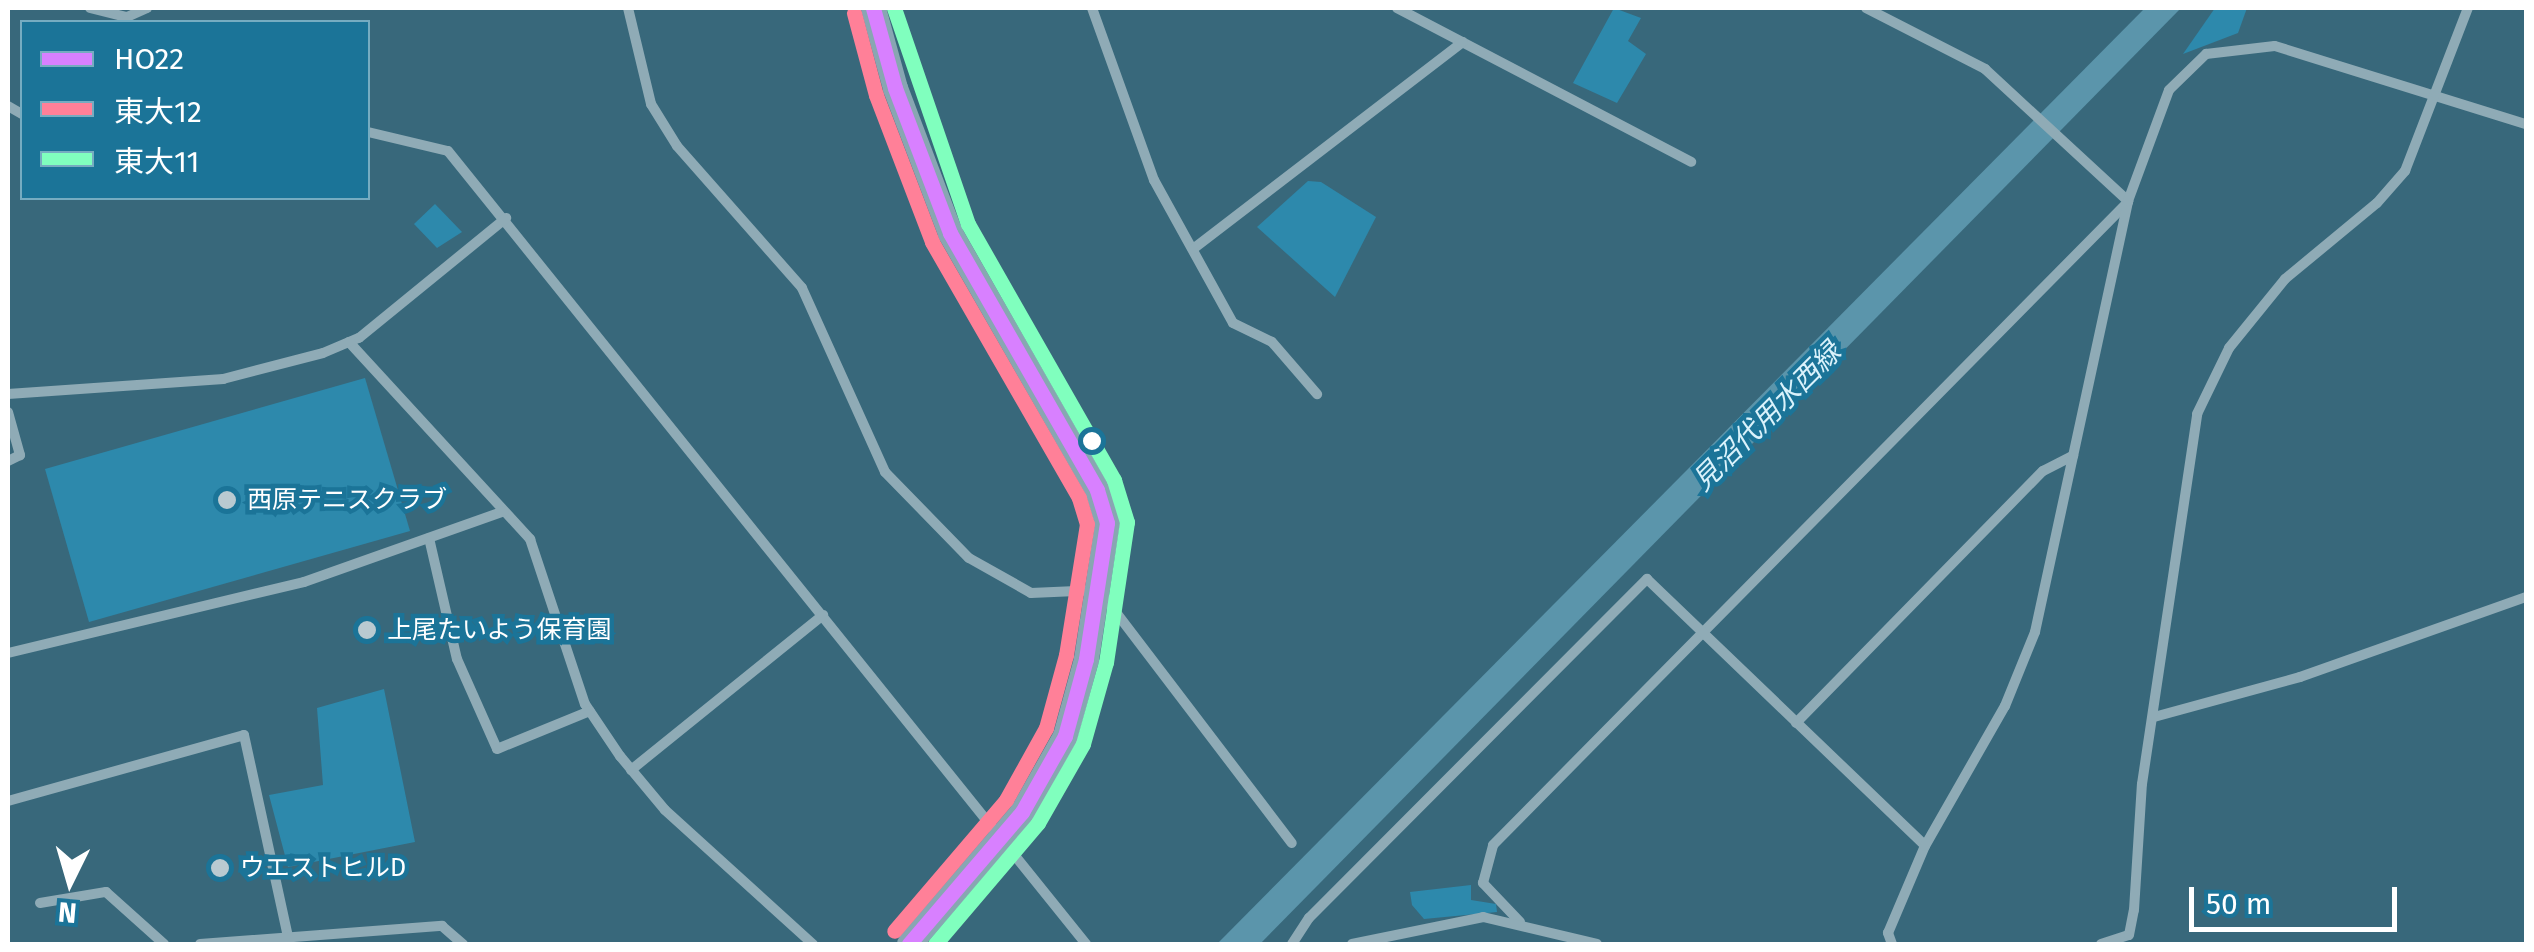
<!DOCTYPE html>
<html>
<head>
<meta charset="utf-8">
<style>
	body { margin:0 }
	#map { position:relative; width:2534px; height:952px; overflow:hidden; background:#38687b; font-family:"Fira Sans","Noto Sans JP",sans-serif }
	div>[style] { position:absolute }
	.green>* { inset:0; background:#2d89ac }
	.water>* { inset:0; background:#5b95ab }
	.street>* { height:10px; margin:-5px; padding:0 5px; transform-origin:5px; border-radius:5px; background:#8fabb6 }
	.secondary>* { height:25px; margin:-12.5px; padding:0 12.5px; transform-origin:12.5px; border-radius:12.5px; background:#88a6b2 }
	.bus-1>* { height:15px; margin:-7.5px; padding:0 7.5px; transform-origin:7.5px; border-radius:7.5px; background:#d880ff }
	.bus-2>* { height:15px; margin:-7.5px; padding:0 7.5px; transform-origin:7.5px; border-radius:7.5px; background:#ff8098 }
	.bus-3>* { height:15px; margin:-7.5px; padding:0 7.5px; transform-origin:7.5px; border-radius:7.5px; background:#80ffbe }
	.dots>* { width:28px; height:28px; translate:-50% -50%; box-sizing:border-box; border:5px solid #1b7498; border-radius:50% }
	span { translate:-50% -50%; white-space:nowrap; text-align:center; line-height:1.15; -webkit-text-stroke:9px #1b7498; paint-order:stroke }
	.poi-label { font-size:25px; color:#fff }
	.left { translate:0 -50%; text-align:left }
	.water-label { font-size:28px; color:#daf2fb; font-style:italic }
	.frame { position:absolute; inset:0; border:10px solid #fff; pointer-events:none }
	.legend { position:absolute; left:20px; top:20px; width:350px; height:180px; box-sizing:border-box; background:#1b7498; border:2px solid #76acc1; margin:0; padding:12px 18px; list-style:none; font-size:30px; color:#fff }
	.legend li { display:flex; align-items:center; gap:20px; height:50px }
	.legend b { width:50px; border:2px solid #76acc1 }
	.north { position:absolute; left:20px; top:832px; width:100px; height:100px; -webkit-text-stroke:8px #1b7498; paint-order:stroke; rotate:185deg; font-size:28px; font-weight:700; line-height:40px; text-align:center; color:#fff }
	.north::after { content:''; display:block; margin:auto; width:35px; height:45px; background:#fff; clip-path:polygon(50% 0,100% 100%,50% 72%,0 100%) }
	.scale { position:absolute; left:2189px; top:887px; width:208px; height:45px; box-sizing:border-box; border:5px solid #fff; border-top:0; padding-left:12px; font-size:30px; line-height:35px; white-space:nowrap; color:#fff; -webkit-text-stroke:8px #1b7498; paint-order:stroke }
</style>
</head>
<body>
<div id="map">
	<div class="green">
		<div style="clip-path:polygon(1614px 8px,1641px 18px,1628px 41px,1646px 54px,1617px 103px,1573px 83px)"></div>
		<div style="clip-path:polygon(2215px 8px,2247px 8px,2238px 33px,2183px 54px)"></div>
		<div style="clip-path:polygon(1308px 181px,1321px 182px,1376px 217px,1335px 297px,1257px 227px)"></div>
		<div style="clip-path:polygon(435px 204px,462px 232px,437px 248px,414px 224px)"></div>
		<div style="clip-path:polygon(365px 378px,410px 531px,89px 622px,45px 469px)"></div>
		<div style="clip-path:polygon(384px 689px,415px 842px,288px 867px,269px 795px,323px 785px,317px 708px)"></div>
		<div style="clip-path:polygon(1471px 885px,1471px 900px,1496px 904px,1497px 912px,1424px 919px,1412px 905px,1410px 892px)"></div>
	</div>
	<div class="water">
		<div style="clip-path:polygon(2145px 8px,2181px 8px,1260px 944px,1217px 944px)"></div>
	</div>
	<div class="street">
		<div style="left:90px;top:8px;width:38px;rotate:14deg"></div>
		<div style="left:127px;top:17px;width:22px;rotate:-24deg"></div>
		<div style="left:628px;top:8px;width:99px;rotate:76.5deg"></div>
		<div style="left:651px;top:104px;width:49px;rotate:58.2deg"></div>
		<div style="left:677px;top:146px;width:189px;rotate:48.6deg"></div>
		<div style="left:802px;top:288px;width:202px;rotate:65.7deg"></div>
		<div style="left:885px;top:472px;width:120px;rotate:45.7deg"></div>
		<div style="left:969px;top:558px;width:71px;rotate:29.4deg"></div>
		<div style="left:1031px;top:593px;width:68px;rotate:-2.5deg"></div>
		<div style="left:1099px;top:590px;width:318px;rotate:52.7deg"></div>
		<div style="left:1092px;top:8px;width:183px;rotate:70.2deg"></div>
		<div style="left:1154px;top:180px;width:163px;rotate:61.1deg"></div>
		<div style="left:1233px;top:323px;width:43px;rotate:26deg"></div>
		<div style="left:1272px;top:342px;width:69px;rotate:49.1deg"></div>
		<div style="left:1397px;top:8px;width:332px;rotate:27.6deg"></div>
		<div style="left:1866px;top:8px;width:134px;rotate:27.1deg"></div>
		<div style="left:1985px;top:69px;width:195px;rotate:42.7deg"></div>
		<div style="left:8px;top:106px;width:16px;rotate:30deg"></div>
		<div style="left:368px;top:132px;width:82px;rotate:13.4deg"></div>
		<div style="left:448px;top:151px;width:1018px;rotate:51.18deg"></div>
		<div style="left:1193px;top:249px;width:340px;rotate:-37.5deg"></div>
		<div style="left:349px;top:342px;width:268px;rotate:47.4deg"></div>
		<div style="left:530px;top:539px;width:174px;rotate:71.6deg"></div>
		<div style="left:585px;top:704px;width:63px;rotate:56.1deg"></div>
		<div style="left:620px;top:756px;width:70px;rotate:50.2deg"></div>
		<div style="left:665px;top:810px;width:200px;rotate:42.2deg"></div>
		<div style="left:8px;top:394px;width:216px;rotate:-4deg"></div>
		<div style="left:223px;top:379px;width:103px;rotate:-14.6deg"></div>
		<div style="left:323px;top:353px;width:39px;rotate:-23deg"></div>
		<div style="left:359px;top:338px;width:190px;rotate:-39.2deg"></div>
		<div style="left:8px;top:412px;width:45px;rotate:74.4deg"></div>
		<div style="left:20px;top:455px;width:13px;rotate:153deg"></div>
		<div style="left:429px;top:538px;width:124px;rotate:77deg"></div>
		<div style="left:457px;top:659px;width:98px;rotate:66deg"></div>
		<div style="left:497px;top:749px;width:100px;rotate:-22.2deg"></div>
		<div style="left:8px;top:653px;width:304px;rotate:-13.5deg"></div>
		<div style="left:304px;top:582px;width:212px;rotate:-19.5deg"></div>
		<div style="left:2154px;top:717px;width:151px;rotate:-15.3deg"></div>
		<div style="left:2300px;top:677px;width:240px;rotate:-19.5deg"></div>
		<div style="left:1796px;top:723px;width:353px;rotate:-45.6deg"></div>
		<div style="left:2043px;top:471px;width:34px;rotate:-27deg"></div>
		<div style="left:631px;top:770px;width:247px;rotate:-38.9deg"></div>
		<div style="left:8px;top:801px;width:245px;rotate:-15.6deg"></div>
		<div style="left:244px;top:735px;width:212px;rotate:77.7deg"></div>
		<div style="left:40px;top:903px;width:67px;rotate:-9.5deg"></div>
		<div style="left:106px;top:892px;width:78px;rotate:41.9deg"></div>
		<div style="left:1520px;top:922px;width:54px;rotate:-133.5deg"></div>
		<div style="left:1483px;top:883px;width:39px;rotate:-75deg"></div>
		<div style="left:1493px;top:845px;width:904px;rotate:-45.36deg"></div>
		<div style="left:200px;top:944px;width:243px;rotate:-4.3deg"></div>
		<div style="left:442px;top:926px;width:28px;rotate:41deg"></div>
		<div style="left:1292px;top:944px;width:31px;rotate:-57deg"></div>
		<div style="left:1309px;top:918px;width:479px;rotate:-45.1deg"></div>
		<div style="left:1647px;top:579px;width:385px;rotate:43.8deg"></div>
		<div style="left:1352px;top:944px;width:134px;rotate:-11.6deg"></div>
		<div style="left:1483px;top:917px;width:117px;rotate:13.3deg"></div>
		<div style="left:1892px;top:944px;width:12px;rotate:-110deg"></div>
		<div style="left:1888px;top:933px;width:95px;rotate:-67deg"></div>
		<div style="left:1925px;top:846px;width:161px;rotate:-60.3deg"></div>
		<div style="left:2005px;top:706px;width:80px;rotate:-67.9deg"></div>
		<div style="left:2035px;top:632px;width:441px;rotate:-77.8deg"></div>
		<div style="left:2128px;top:201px;width:118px;rotate:-69.7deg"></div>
		<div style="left:2169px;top:90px;width:52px;rotate:-44.2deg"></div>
		<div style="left:2206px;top:54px;width:69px;rotate:-6.6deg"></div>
		<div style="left:2275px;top:46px;width:263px;rotate:17.3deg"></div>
		<div style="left:2101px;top:944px;width:29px;rotate:-18deg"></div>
		<div style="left:2129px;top:935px;width:25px;rotate:-79deg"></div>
		<div style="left:2134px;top:910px;width:126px;rotate:-86.4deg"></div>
		<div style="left:2142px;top:784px;width:374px;rotate:-81.5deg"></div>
		<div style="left:2197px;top:414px;width:73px;rotate:-64.1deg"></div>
		<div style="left:2229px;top:348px;width:89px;rotate:-50.9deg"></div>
		<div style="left:2285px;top:279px;width:119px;rotate:-39.6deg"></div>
		<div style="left:2377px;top:203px;width:43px;rotate:-48.8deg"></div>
		<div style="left:2405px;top:171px;width:175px;rotate:-68.9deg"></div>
	</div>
	<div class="secondary">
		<div style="left:873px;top:8px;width:83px;rotate:74.6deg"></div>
		<div style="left:895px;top:88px;width:155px;rotate:69.2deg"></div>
		<div style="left:950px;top:233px;width:296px;rotate:60.2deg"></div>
		<div style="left:1097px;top:490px;width:34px;rotate:73deg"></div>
		<div style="left:1107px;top:523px;width:138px;rotate:98.8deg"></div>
		<div style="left:1086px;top:659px;width:80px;rotate:105.3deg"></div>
		<div style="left:1065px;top:736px;width:87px;rotate:119.5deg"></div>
		<div style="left:1022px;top:812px;width:174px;rotate:130.6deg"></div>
	</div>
	<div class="bus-1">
		<div style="left:873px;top:8px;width:83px;rotate:74.6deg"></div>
		<div style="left:895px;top:88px;width:155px;rotate:69.2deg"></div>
		<div style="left:950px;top:233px;width:296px;rotate:60.2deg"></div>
		<div style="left:1097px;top:490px;width:34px;rotate:73deg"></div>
		<div style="left:1107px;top:523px;width:138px;rotate:98.8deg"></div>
		<div style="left:1086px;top:659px;width:80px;rotate:105.3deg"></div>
		<div style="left:1065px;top:736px;width:87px;rotate:119.5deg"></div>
		<div style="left:1022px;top:812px;width:174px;rotate:130.6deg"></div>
	</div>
	<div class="bus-2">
		<div style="left:854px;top:13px;width:85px;rotate:75deg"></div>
		<div style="left:876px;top:95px;width:157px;rotate:69.1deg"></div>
		<div style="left:932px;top:242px;width:295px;rotate:60.1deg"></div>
		<div style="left:1079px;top:498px;width:27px;rotate:73deg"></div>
		<div style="left:1087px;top:524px;width:133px;rotate:99.1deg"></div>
		<div style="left:1066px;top:655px;width:76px;rotate:105.3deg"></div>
		<div style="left:1046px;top:728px;width:82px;rotate:119.1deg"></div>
		<div style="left:1006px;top:800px;width:172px;rotate:130.5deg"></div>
	</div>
	<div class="bus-3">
		<div style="left:894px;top:8px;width:228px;rotate:71.1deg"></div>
		<div style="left:968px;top:224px;width:295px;rotate:60.3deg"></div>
		<div style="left:1114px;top:480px;width:44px;rotate:72.8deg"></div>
		<div style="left:1127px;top:522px;width:142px;rotate:98.5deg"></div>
		<div style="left:1106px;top:662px;width:85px;rotate:105.7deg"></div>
		<div style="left:1083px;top:744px;width:91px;rotate:119.7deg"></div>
		<div style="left:1038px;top:823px;width:159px;rotate:130.4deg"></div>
	</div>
	<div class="dots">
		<div style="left:1092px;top:441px;background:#fff"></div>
		<div style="left:227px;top:500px;background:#b9cad1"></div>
		<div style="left:367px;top:630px;background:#b9cad1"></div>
		<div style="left:220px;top:868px;background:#b9cad1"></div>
	</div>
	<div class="poi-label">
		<span class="left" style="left:247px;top:500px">西原テニスクラブ</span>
		<span class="left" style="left:387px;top:630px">上尾たいよう保育園</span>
		<span class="left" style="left:240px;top:868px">ウエストヒルD</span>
	</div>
	<div class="water-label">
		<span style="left:1767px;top:417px;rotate:-45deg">見沼代用水西緑</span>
	</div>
	<div class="frame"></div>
	<ul class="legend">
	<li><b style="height:12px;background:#d880ff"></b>HO22</li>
	<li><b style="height:12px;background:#ff8098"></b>東大12</li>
	<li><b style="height:12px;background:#80ffbe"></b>東大11</li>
	</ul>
	<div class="north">N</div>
	<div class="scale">50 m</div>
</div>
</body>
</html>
